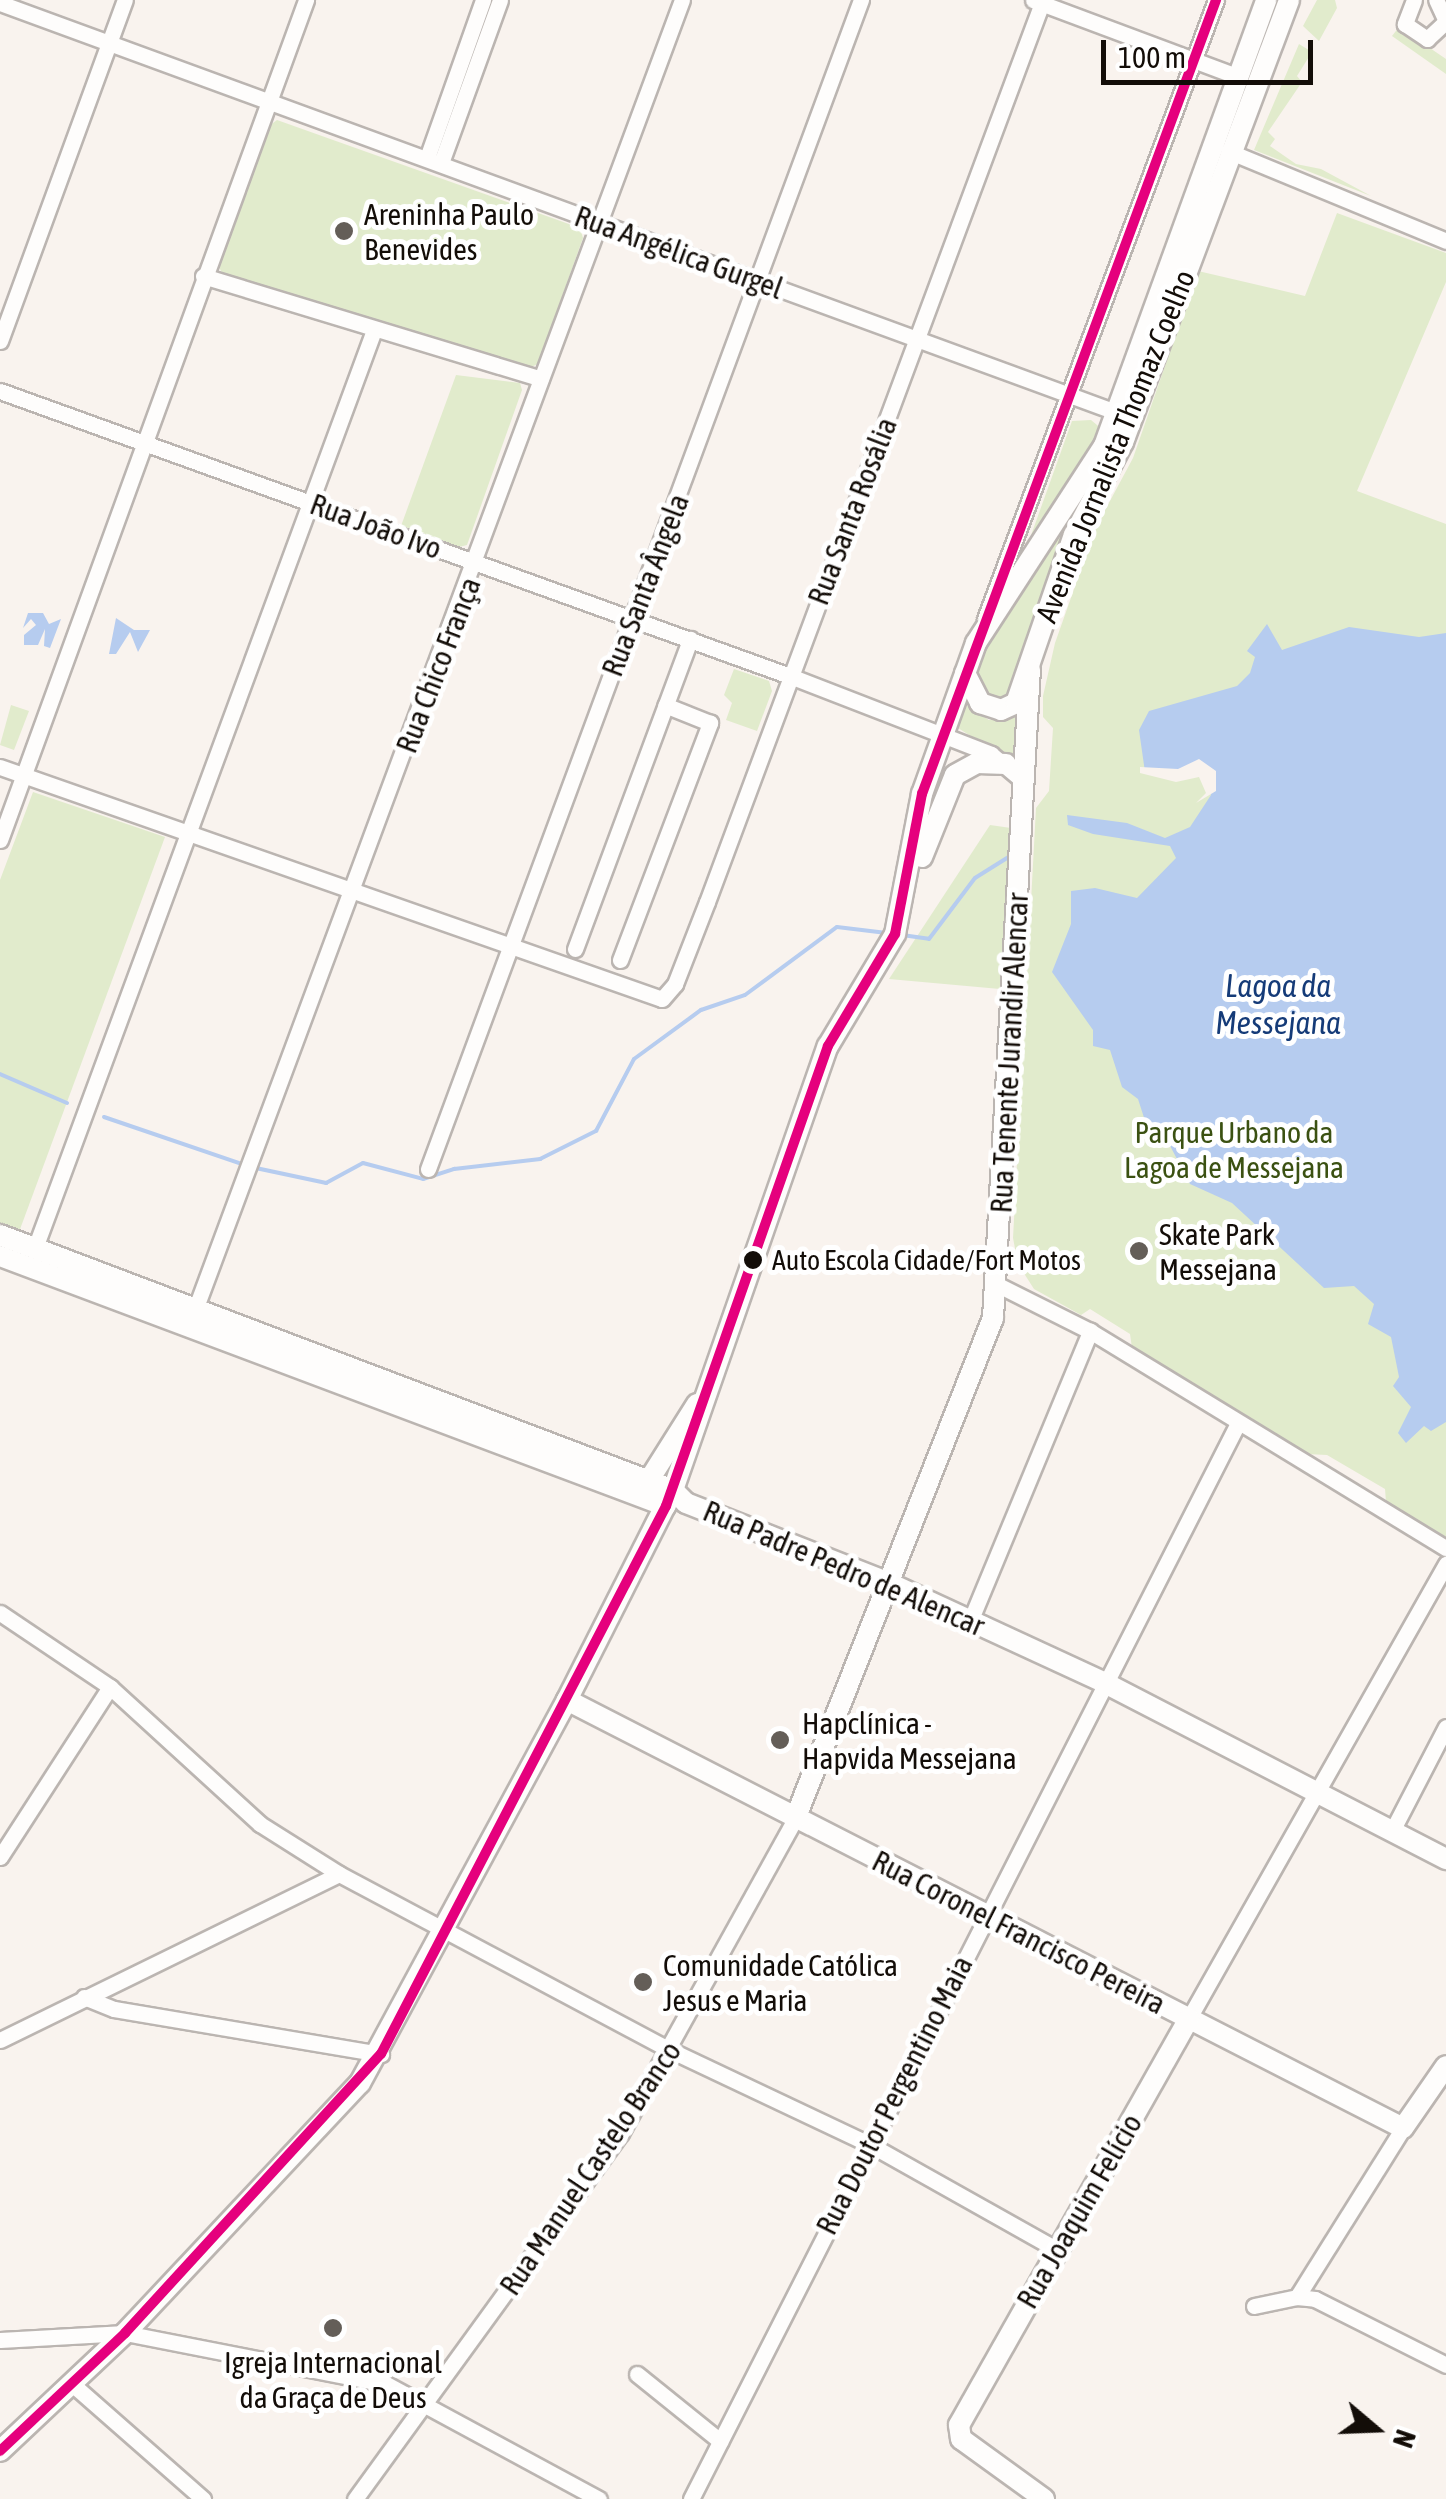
<!DOCTYPE html>
<html>
<head>
<meta charset="utf-8">
<style>
	body { margin:0 }
	#map { position:relative; width:1446px; height:2499px; overflow:hidden; background:#f9f3ee; font-family:"Asap Condensed",sans-serif }
	div>[style] { position:absolute }
	.green>* { inset:0; background:#e1ebcc }
	.water>* { inset:0; background:#b6ccef }
	.pier>* { inset:0; background:#f9f3ee }
	.stream>* { height:4px; margin:-2px; padding:0 2px; transform-origin:2px; border-radius:2px; background:#b6ccef }
	.roads { filter:drop-shadow(2px 0 #bbb5b1) drop-shadow(-2px 0 #bbb5b1) drop-shadow(0 2px #bbb5b1) drop-shadow(0 -2px #bbb5b1) }
	.minor>* { height:15px; margin:-7.5px; padding:0 7.5px; transform-origin:7.5px; border-radius:7.5px; background:#fefdfc }
	.major>* { height:20px; margin:-10px; padding:0 10px; transform-origin:10px; border-radius:10px; background:#fefdfc }
	.bus-1>* { height:10px; margin:-5px; padding:0 5px; transform-origin:5px; border-radius:5px; background:#e5007d }
	.dots>* { width:28px; height:28px; translate:-50% -50%; box-sizing:border-box; border:5px solid #fff; border-radius:50% }
	span { translate:-50% -50%; white-space:nowrap; text-align:center; line-height:1.15; -webkit-text-stroke:10px #fff; paint-order:stroke }
	.bus-label { font-size:28px; color:#130d08 }
	.left { translate:0 -50%; text-align:left }
	.poi-label { font-size:30px; color:#130d08 }
	.street-label { font-size:30px; color:#130d08 }
	.park-label { font-size:30px; color:#3b5112 }
	.water-label { font-size:32px; color:#153b78; font-style:italic }
	.north { position:absolute; left:1326px; top:2379px; width:100px; height:100px; -webkit-text-stroke:8px #fff; paint-order:stroke; rotate:109deg; font-size:28px; font-weight:700; line-height:40px; text-align:center; color:#130d08 }
	.north::after { content:''; display:block; margin:auto; width:35px; height:45px; background:#130d08; clip-path:polygon(50% 0,100% 100%,50% 72%,0 100%) }
	.scale { position:absolute; left:1101px; top:40px; width:212px; height:45px; box-sizing:border-box; border:5px solid #130d08; border-top:0; padding-left:12px; font-size:30px; line-height:35px; white-space:nowrap; color:#130d08; -webkit-text-stroke:8px #fff; paint-order:stroke }
</style>
</head>
<body>
<div id="map">
	<div class="green">
		<div style="clip-path:polygon(1317px 0,1335px 0,1337px 8px,1319px 41px,1303px 26px)"></div>
		<div style="clip-path:polygon(1399px 27px,1446px 59px,1446px 74px,1392px 36px)"></div>
		<div style="clip-path:polygon(1299px 44px,1312px 52px,1297px 76px,1302px 82px,1268px 132px,1275px 139px,1270px 146px,1296px 164px,1321px 169px,1371px 196px,1254px 150px)"></div>
		<div style="clip-path:polygon(277px 120px,580px 228px,583px 238px,538px 364px,531px 367px,222px 273px,218px 265px,265px 129px)"></div>
		<div style="clip-path:polygon(1337px 213px,1446px 253px,1446px 282px,1357px 491px,1446px 524px,1446px 1537px,1386px 1502px,1385px 1489px,1327px 1455px,1306px 1454px,1132px 1348px,1130px 1334px,1090px 1309px,1081px 1315px,1034px 1289px,1018px 1264px,1013px 1238px,1036px 808px,1049px 791px,1053px 728px,1043px 717px,1043px 696px,1055px 643px,1096px 527px,1133px 458px,1198px 271px,1305px 296px)"></div>
		<div style="clip-path:polygon(456px 375px,520px 383px,522px 390px,467px 545px,459px 547px,401px 526px)"></div>
		<div style="clip-path:polygon(1091px 420px,1103px 430px,1025px 552px,1072px 421px)"></div>
		<div style="clip-path:polygon(1074px 505px,1009px 699px,985px 698px,976px 673px,993px 631px)"></div>
		<div style="clip-path:polygon(734px 669px,769px 681px,772px 691px,757px 731px,726px 720px,732px 703px,724px 695px)"></div>
		<div style="clip-path:polygon(11px 705px,29px 711px,14px 750px,0 745px)"></div>
		<div style="clip-path:polygon(966px 705px,989px 720px,1017px 713px,1015px 764px,958px 728px)"></div>
		<div style="clip-path:polygon(33px 792px,165px 837px,19px 1232px,0 1225px,0 880px)"></div>
		<div style="clip-path:polygon(990px 825px,1011px 828px,1000px 989px,889px 979px)"></div>
	</div>
	<div class="water">
		<div style="clip-path:polygon(28px 613px,43px 613px,49px 624px,61px 619px,50px 648px,44px 646px,45px 629px,38px 645px,24px 645px,24px 635px,36px 625px,31px 619px,23px 628px)"></div>
		<div style="clip-path:polygon(116px 618px,134px 630px,150px 630px,138px 652px,130px 632px,116px 654px,109px 654px)"></div>
		<div style="clip-path:polygon(1267px 624px,1282px 650px,1349px 627px,1419px 637px,1446px 633px,1446px 1422px,1431px 1431px,1424px 1426px,1406px 1443px,1398px 1433px,1411px 1407px,1393px 1386px,1399px 1377px,1391px 1337px,1368px 1324px,1374px 1304px,1354px 1286px,1324px 1288px,1232px 1203px,1190px 1184px,1166px 1138px,1148px 1130px,1138px 1099px,1122px 1087px,1110px 1050px,1093px 1046px,1093px 1030px,1052px 972px,1071px 924px,1071px 891px,1095px 888px,1137px 898px,1176px 858px,1170px 846px,1093px 834px,1068px 825px,1067px 815px,1127px 823px,1165px 838px,1190px 827px,1211px 795px,1210px 783px,1202px 772px,1145px 772px,1139px 730px,1149px 711px,1237px 686px,1250px 673px,1255px 657px,1247px 651px)"></div>
	</div>
	<div class="pier">
		<div style="clip-path:polygon(1199px 759px,1216px 771px,1216px 791px,1196px 803px,1206px 793px,1199px 777px,1176px 782px,1140px 773px,1140px 767px,1178px 769px)"></div>
	</div>
	<div class="stream">
		<div style="left:902px;top:935px;width:27px;rotate:8deg"></div>
		<div style="left:929px;top:939px;width:76px;rotate:-53deg"></div>
		<div style="left:975px;top:878px;width:40px;rotate:-32deg"></div>
		<div style="left:0;top:1074px;width:73px;rotate:23.4deg"></div>
		<div style="left:104px;top:1117px;width:146px;rotate:18.8deg"></div>
		<div style="left:251px;top:1167px;width:77px;rotate:12deg"></div>
		<div style="left:326px;top:1183px;width:42px;rotate:-28.4deg"></div>
		<div style="left:363px;top:1163px;width:62px;rotate:14.9deg"></div>
		<div style="left:423px;top:1179px;width:33px;rotate:-18deg"></div>
		<div style="left:454px;top:1169px;width:87px;rotate:-6.6deg"></div>
		<div style="left:540px;top:1159px;width:63px;rotate:-26.6deg"></div>
		<div style="left:596px;top:1131px;width:81px;rotate:-62.2deg"></div>
		<div style="left:634px;top:1059px;width:83px;rotate:-36.2deg"></div>
		<div style="left:701px;top:1010px;width:46px;rotate:-18.8deg"></div>
		<div style="left:745px;top:995px;width:114px;rotate:-36.5deg"></div>
		<div style="left:837px;top:927px;width:50px;rotate:6.8deg"></div>
	</div>
	<div class="roads">
		<div class="minor">
			<div style="left:1033px;top:0;width:217px;rotate:20.5deg"></div>
			<div style="left:1414px;top:0;width:26px;rotate:111deg"></div>
			<div style="left:1405px;top:24px;width:27px;rotate:34deg"></div>
			<div style="left:1427px;top:39px;width:26px;rotate:-43deg"></div>
			<div style="left:1446px;top:21px;width:23px;rotate:-115deg"></div>
			<div style="left:0;top:3px;width:1197px;rotate:20.13deg"></div>
			<div style="left:1228px;top:151px;width:236px;rotate:22.4deg"></div>
			<div style="left:427px;top:158px;width:168px;rotate:-70.5deg"></div>
			<div style="left:441px;top:163px;width:173px;rotate:-70.1deg"></div>
			<div style="left:203px;top:276px;width:353px;rotate:16.9deg"></div>
			<div style="left:0;top:341px;width:363px;rotate:-69.9deg"></div>
			<div style="left:0;top:391px;width:840px;rotate:19.84deg"></div>
			<div style="left:790px;top:676px;width:216px;rotate:21.2deg"></div>
			<div style="left:991px;top:754px;width:42px;rotate:40.2deg"></div>
			<div style="left:985px;top:619px;width:661px;rotate:-69.54deg"></div>
			<div style="left:0;top:767px;width:701px;rotate:19.31deg"></div>
			<div style="left:662px;top:999px;width:20px;rotate:-49deg"></div>
			<div style="left:675px;top:984px;width:88px;rotate:-68.7deg"></div>
			<div style="left:707px;top:902px;width:963px;rotate:-69.57deg"></div>
			<div style="left:0;top:840px;width:894px;rotate:-69.98deg"></div>
			<div style="left:575px;top:949px;width:331px;rotate:-69.6deg"></div>
			<div style="left:620px;top:960px;width:254px;rotate:-69.2deg"></div>
			<div style="left:710px;top:723px;width:48px;rotate:-158.2deg"></div>
			<div style="left:428px;top:1169px;width:1247px;rotate:-69.68deg"></div>
			<div style="left:35px;top:1248px;width:979px;rotate:-69.73deg"></div>
			<div style="left:998px;top:1285px;width:103px;rotate:26.6deg"></div>
			<div style="left:1090px;top:1331px;width:417px;rotate:31.4deg"></div>
			<div style="left:192px;top:1318px;width:1406px;rotate:-69.61deg"></div>
			<div style="left:0;top:1613px;width:133px;rotate:33.9deg"></div>
			<div style="left:110px;top:1687px;width:203px;rotate:42.4deg"></div>
			<div style="left:260px;top:1824px;width:93px;rotate:32.3deg"></div>
			<div style="left:339px;top:1874px;width:377px;rotate:28deg"></div>
			<div style="left:672px;top:2051px;width:216px;rotate:25.3deg"></div>
			<div style="left:867px;top:2143px;width:219px;rotate:29.3deg"></div>
			<div style="left:971px;top:1619px;width:312px;rotate:-67.5deg"></div>
			<div style="left:1392px;top:1831px;width:117px;rotate:-62.6deg"></div>
			<div style="left:0;top:1857px;width:202px;rotate:-57.1deg"></div>
			<div style="left:84px;top:1997px;width:32px;rotate:22deg"></div>
			<div style="left:114px;top:2009px;width:271px;rotate:9.6deg"></div>
			<div style="left:1189px;top:2018px;width:522px;rotate:-60.49deg"></div>
			<div style="left:0;top:2040px;width:377px;rotate:-26.1deg"></div>
			<div style="left:1297px;top:2297px;width:18px;rotate:6deg"></div>
			<div style="left:1315px;top:2299px;width:147px;rotate:26.7deg"></div>
			<div style="left:1254px;top:2306px;width:44px;rotate:-11.8deg"></div>
			<div style="left:1297px;top:2297px;width:199px;rotate:-57.9deg"></div>
			<div style="left:0;top:2340px;width:125px;rotate:-3.2deg"></div>
			<div style="left:125px;top:2333px;width:266px;rotate:11.1deg"></div>
			<div style="left:386px;top:2384px;width:242px;rotate:28.4deg"></div>
			<div style="left:637px;top:2374px;width:107px;rotate:38.9deg"></div>
			<div style="left:71px;top:2383px;width:176px;rotate:41.3deg"></div>
			<div style="left:355px;top:2499px;width:452px;rotate:-54deg"></div>
			<div style="left:621px;top:2133px;width:359px;rotate:-61deg"></div>
			<div style="left:691px;top:2499px;width:1205px;rotate:-63.05deg"></div>
		</div>
		<div class="major">
			<div style="left:965px;top:673px;width:34px;rotate:63deg"></div>
			<div style="left:980px;top:703px;width:22px;rotate:18deg"></div>
			<div style="left:1001px;top:710px;width:17px;rotate:-25deg"></div>
			<div style="left:1016px;top:703px;width:178px;rotate:-71deg"></div>
			<div style="left:1074px;top:535px;width:105px;rotate:-62.2deg"></div>
			<div style="left:1123px;top:442px;width:472px;rotate:-69.4deg"></div>
			<div style="left:922px;top:857px;width:88px;rotate:-68.1deg"></div>
			<div style="left:955px;top:775px;width:25px;rotate:-29deg"></div>
			<div style="left:977px;top:763px;width:29px;rotate:2deg"></div>
			<div style="left:0;top:1235px;width:720px;rotate:20.75deg"></div>
			<div style="left:673px;top:1490px;width:18px;rotate:45deg"></div>
			<div style="left:686px;top:1503px;width:218px;rotate:21.5deg"></div>
			<div style="left:889px;top:1583px;width:238px;rotate:24.8deg"></div>
			<div style="left:1105px;top:1683px;width:384px;rotate:27.3deg"></div>
			<div style="left:0;top:1256px;width:711px;rotate:20.57deg"></div>
			<div style="left:649px;top:1480px;width:90px;rotate:-57.7deg"></div>
			<div style="left:567px;top:1700px;width:939px;rotate:27.11deg"></div>
			<div style="left:1403px;top:2128px;width:75px;rotate:-55.3deg"></div>
			<div style="left:795px;top:1819px;width:539px;rotate:-68.44deg"></div>
			<div style="left:993px;top:1318px;width:650px;rotate:-86.74deg"></div>
			<div style="left:0;top:2451px;width:172px;rotate:-43.3deg"></div>
			<div style="left:125px;top:2333px;width:343px;rotate:-46.8deg"></div>
			<div style="left:360px;top:2083px;width:435px;rotate:-61.6deg"></div>
			<div style="left:567px;top:1700px;width:235px;rotate:-63.2deg"></div>
			<div style="left:673px;top:1490px;width:470px;rotate:-70.8deg"></div>
			<div style="left:828px;top:1046px;width:131px;rotate:-59.1deg"></div>
			<div style="left:895px;top:934px;width:143px;rotate:-79.1deg"></div>
			<div style="left:922px;top:794px;width:160px;rotate:-70.3deg"></div>
			<div style="left:976px;top:643px;width:235px;rotate:-57deg"></div>
			<div style="left:1104px;top:446px;width:475px;rotate:-70deg"></div>
			<div style="left:1044px;top:2499px;width:102px;rotate:-144.1deg"></div>
			<div style="left:961px;top:2439px;width:14px;rotate:-98deg"></div>
			<div style="left:959px;top:2425px;width:467px;rotate:-60.5deg"></div>
		</div>
	</div>
	<div class="bus-1">
		<div style="left:0;top:2451px;width:172px;rotate:-43.3deg"></div>
		<div style="left:125px;top:2333px;width:379px;rotate:-47.5deg"></div>
		<div style="left:381px;top:2054px;width:618px;rotate:-62.52deg"></div>
		<div style="left:666px;top:1506px;width:488px;rotate:-70.6deg"></div>
		<div style="left:828px;top:1046px;width:131px;rotate:-59.1deg"></div>
		<div style="left:895px;top:934px;width:143px;rotate:-79.1deg"></div>
		<div style="left:922px;top:794px;width:847px;rotate:-69.68deg"></div>
	</div>
	<div class="dots">
		<div style="left:344px;top:231px;background:#645e58"></div>
		<div style="left:1139px;top:1251px;background:#645e58"></div>
		<div style="left:753px;top:1260px;background:#130d08"></div>
		<div style="left:780px;top:1740px;background:#645e58"></div>
		<div style="left:643px;top:1982px;background:#645e58"></div>
		<div style="left:333px;top:2328px;background:#645e58"></div>
	</div>
	<div class="bus-label">
		<span class="left" style="left:772px;top:1260px">Auto Escola Cidade/Fort Motos</span>
	</div>
	<div class="poi-label">
		<span class="left" style="left:364px;top:231px">Areninha Paulo<br>Benevides</span>
		<span class="left" style="left:1159px;top:1251px">Skate Park<br>Messejana</span>
		<span class="left" style="left:802px;top:1740px">Hapclínica -<br>Hapvida Messejana</span>
		<span class="left" style="left:663px;top:1982px">Comunidade Católica<br>Jesus e Maria</span>
		<span style="left:333px;top:2379px">Igreja Internacional<br>da Graça de Deus</span>
	</div>
	<div class="street-label">
		<span style="left:679px;top:252px;rotate:20deg">Rua Angélica Gurgel</span>
		<span style="left:1115px;top:446px;rotate:-68deg">Avenida Jornalista Thomaz Coelho</span>
		<span style="left:852px;top:511px;rotate:-69deg">Rua Santa Rosália</span>
		<span style="left:376px;top:526px;rotate:20deg">Rua João Ivo</span>
		<span style="left:645px;top:585px;rotate:-69deg">Rua Santa Ângela</span>
		<span style="left:438px;top:665px;rotate:-69deg">Rua Chico França</span>
		<span style="left:1009px;top:1053px;rotate:-87deg">Rua Tenente Jurandir Alencar</span>
		<span style="left:844px;top:1568px;rotate:23deg">Rua Padre Pedro de Alencar</span>
		<span style="left:1019px;top:1932px;rotate:27deg">Rua Coronel Francisco Pereira</span>
		<span style="left:894px;top:2095px;rotate:-63deg">Rua Doutor Pergentino Maia</span>
		<span style="left:590px;top:2168px;rotate:-56deg">Rua Manuel Castelo Branco</span>
		<span style="left:1079px;top:2211px;rotate:-60deg">Rua Joaquim Felício</span>
	</div>
	<div class="park-label">
		<span style="left:1234px;top:1149px">Parque Urbano da<br>Lagoa de Messejana</span>
	</div>
	<div class="water-label">
		<span style="left:1278px;top:1005px">Lagoa da<br>Messejana</span>
	</div>
	<div class="north">N</div>
	<div class="scale">100 m</div>
</div>
</body>
</html>
